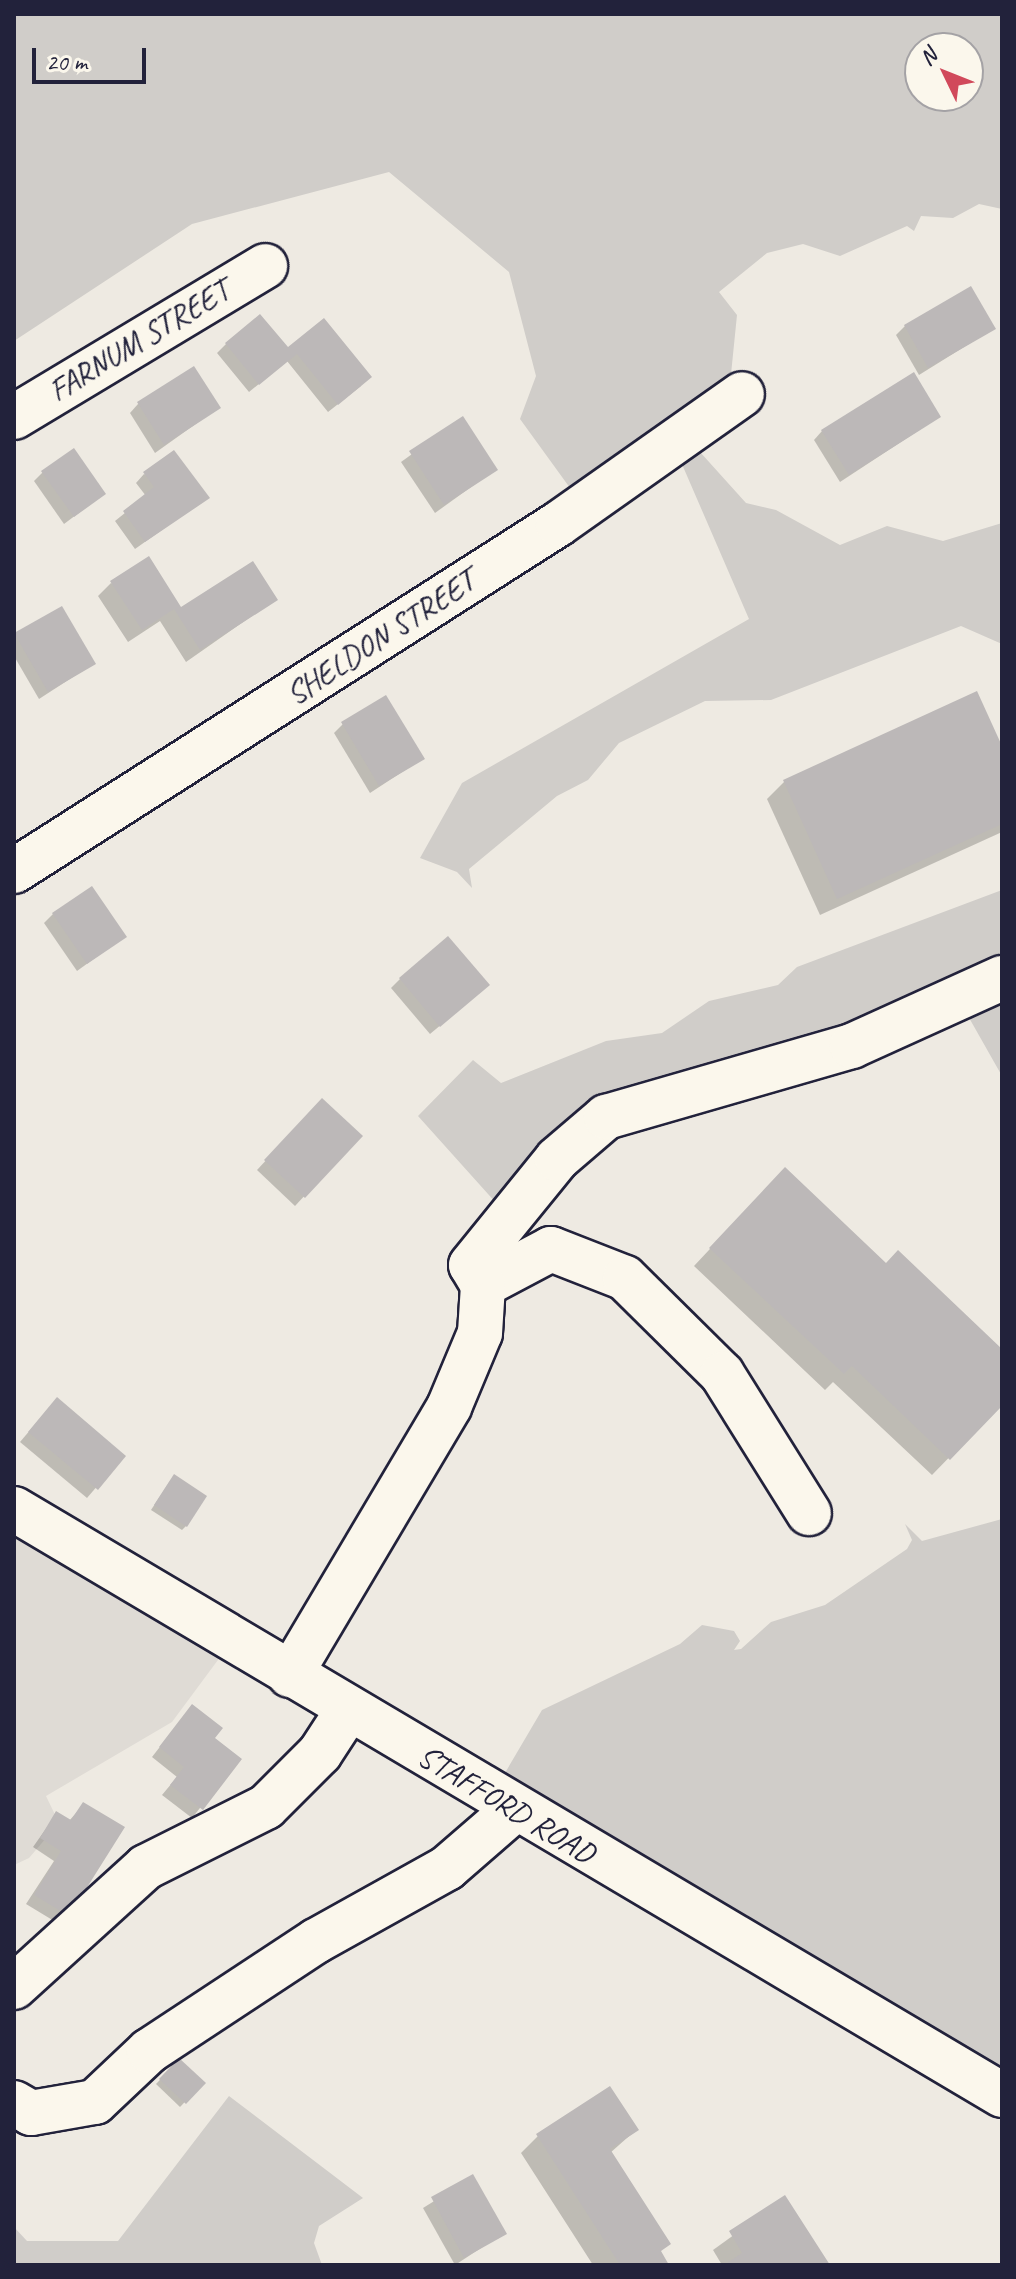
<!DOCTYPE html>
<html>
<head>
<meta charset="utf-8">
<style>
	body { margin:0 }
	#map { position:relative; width:1016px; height:2279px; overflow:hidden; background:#eeeae2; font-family:Caveat,sans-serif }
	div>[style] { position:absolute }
	.built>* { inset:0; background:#dfdbd5 }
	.green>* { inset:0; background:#d0cdc9 }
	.shadow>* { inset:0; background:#0003 }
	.building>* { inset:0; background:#bcb8b8 }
	.roads { filter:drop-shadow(2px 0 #22223b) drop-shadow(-2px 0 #22223b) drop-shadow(0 2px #22223b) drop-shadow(0 -2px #22223b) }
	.minor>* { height:44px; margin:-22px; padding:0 22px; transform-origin:22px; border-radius:22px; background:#fbf7ec }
	.major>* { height:44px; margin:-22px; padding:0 22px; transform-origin:22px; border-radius:22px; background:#fbf7ec }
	span { translate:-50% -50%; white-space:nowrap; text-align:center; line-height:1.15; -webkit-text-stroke:6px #fbf7ec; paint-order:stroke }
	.street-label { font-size:32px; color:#22223b }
	.frame { position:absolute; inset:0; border:16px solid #22223b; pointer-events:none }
	.north { position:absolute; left:904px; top:32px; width:80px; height:80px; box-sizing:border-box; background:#fbf7ec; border:2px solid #a4a2a5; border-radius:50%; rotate:313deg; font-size:22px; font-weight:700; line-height:32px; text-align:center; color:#22223b }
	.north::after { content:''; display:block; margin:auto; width:28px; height:36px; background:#d1495b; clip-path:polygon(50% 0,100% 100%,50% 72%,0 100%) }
	.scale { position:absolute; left:32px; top:48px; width:114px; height:36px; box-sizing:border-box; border:4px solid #22223b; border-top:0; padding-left:10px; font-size:24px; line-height:28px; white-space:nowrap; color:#22223b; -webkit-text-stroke:6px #fbf7ec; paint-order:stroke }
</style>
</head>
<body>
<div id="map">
	<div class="built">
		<div style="clip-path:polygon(14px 1525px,232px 1641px,172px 1722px,46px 1796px,59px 1823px,29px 1858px,14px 1865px)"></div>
	</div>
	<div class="green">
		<div style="clip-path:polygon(evenodd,14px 14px,1002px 14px,1002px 209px,979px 204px,953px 218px,921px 216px,914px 231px,907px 226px,840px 256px,803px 244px,767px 253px,719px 292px,737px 315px,729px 394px,682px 432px,746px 503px,776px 510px,840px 545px,887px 526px,943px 541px,1002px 523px,1002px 644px,961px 626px,771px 700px,705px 701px,619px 743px,588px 780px,557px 796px,469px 869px,472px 888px,457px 872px,420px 858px,462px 783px,749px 619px,678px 455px,578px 499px,520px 419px,536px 376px,509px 272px,389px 172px,192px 224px,14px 341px,14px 14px,920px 48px,968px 48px,968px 96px,920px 96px,920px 48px)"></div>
		<div style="clip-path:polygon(1002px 890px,1002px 1076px,955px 993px,711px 1067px,497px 1204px,418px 1116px,473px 1060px,501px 1083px,606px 1041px,662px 1033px,709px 1001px,778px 985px,797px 967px)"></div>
		<div style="clip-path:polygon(1002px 1519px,1002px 2091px,495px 1790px,542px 1710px,680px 1644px,702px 1625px,734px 1631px,740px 1641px,734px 1650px,741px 1649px,771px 1622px,825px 1605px,907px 1549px,912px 1540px,905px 1524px,922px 1541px)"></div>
		<div style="clip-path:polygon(229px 2096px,363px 2198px,319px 2226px,314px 2243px,322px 2265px,14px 2265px,14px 2227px,27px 2241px,118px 2241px)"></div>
	</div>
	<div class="shadow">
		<div style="clip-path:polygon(324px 321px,361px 386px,328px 412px,287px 361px,249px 392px,217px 353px,226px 344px,287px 350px)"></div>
		<div style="clip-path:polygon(905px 326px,993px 329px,919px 375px,896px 335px)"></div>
		<div style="clip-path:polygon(138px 404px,218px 408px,155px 453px,130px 413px)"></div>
		<div style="clip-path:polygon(939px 417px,840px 482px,814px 440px,822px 431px)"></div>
		<div style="clip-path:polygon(462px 418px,496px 469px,435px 513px,401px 462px)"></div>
		<div style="clip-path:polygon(43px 472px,104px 494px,64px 524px,34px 481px)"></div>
		<div style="clip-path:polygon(144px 474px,207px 498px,135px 549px,115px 521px,146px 496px,136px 483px)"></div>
		<div style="clip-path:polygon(111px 583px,181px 610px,276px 599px,186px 662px,160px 621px,128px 642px,98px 596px)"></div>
		<div style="clip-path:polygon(14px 636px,15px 634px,93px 664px,39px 699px,14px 656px)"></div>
		<div style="clip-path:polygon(343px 724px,422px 759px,370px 793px,334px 733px)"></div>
		<div style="clip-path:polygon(1002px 751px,1002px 832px,820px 915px,767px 799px,784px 782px)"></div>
		<div style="clip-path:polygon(53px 914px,124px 937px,77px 971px,44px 923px)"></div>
		<div style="clip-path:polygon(400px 979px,478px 994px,430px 1034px,391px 988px)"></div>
		<div style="clip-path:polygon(322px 1100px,360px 1136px,295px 1206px,257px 1170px)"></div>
		<div style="clip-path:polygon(768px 1187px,1002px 1352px,1002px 1403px,932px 1475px,833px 1382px,825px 1390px,694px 1266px)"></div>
		<div style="clip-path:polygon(48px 1409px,123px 1456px,87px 1498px,20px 1442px)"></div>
		<div style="clip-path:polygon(170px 1481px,186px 1526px,182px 1530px,151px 1510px)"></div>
		<div style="clip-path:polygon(184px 1716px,239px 1759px,192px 1818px,162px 1795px,177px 1777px,152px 1757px)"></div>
		<div style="clip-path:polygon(84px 1804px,122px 1828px,59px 1924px,26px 1904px,54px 1861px,33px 1847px,57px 1813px,69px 1821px)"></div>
		<div style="clip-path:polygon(179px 2060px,203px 2083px,180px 2107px,156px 2084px)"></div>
		<div style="clip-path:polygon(636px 2130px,610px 2153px,667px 2265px,593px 2265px,521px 2153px,538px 2136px)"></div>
		<div style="clip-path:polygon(473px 2177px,504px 2233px,455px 2265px,423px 2208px)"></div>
		<div style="clip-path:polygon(785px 2198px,828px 2265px,722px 2265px,713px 2250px)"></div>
	</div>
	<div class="building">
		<div style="clip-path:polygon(971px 286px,996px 329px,928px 368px,904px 325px)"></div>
		<div style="clip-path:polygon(260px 314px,288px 347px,324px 318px,372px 377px,338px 405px,297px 354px,259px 385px,225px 343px)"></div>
		<div style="clip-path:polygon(194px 366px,221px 408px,164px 445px,137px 402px)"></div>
		<div style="clip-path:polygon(914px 372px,941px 417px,849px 475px,821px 430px)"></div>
		<div style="clip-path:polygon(463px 416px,498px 470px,444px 505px,409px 451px)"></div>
		<div style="clip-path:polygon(74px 448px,106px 494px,74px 517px,41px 471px)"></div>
		<div style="clip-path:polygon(174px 450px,210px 498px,145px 542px,123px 511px,154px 487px,143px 472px)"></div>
		<div style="clip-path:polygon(149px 556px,181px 607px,253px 561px,278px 600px,200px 650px,174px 609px,142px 630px,110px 581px)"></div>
		<div style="clip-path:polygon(62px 606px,96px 664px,48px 692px,14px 633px)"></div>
		<div style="clip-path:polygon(977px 691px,1002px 746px,1002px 824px,837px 899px,783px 780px)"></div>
		<div style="clip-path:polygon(386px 695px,425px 759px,379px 786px,341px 722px)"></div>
		<div style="clip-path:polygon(92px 886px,127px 937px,87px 964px,52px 913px)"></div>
		<div style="clip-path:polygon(448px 936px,490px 985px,440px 1027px,399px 978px)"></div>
		<div style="clip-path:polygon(322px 1098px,363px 1136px,305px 1198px,264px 1160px)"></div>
		<div style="clip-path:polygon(785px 1167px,886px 1263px,898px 1250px,1002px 1349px,1002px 1406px,950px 1460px,852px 1366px,844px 1374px,709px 1248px)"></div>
		<div style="clip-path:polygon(57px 1397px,126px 1456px,98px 1490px,28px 1432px)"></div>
		<div style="clip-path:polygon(174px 1474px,207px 1496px,187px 1527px,154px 1505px)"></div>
		<div style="clip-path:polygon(192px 1704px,223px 1728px,215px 1738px,242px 1759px,203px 1810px,170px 1785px,184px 1767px,159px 1747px)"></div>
		<div style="clip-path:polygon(83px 1802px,125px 1827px,69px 1916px,34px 1895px,61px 1851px,40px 1838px,56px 1811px,71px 1820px)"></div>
		<div style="clip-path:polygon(179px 2058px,206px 2083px,186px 2104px,159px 2079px)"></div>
		<div style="clip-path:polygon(610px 2086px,639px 2130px,610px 2149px,671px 2244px,661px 2251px,669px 2265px,620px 2265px,536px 2134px)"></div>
		<div style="clip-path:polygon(473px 2174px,507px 2234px,464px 2258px,431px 2197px)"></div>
		<div style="clip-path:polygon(785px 2195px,830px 2265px,724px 2265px,742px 2253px,729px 2231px)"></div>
	</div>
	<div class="roads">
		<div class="minor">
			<div style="left:14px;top:417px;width:293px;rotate:-31deg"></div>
			<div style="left:14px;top:871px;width:645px;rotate:-32.53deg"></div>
			<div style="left:558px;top:524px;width:225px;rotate:-35.2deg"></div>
			<div style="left:483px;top:1285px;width:77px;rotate:-27.9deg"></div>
			<div style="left:551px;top:1249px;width:79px;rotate:21.4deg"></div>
			<div style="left:625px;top:1278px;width:136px;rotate:44.7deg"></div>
			<div style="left:722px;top:1374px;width:164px;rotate:58deg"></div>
			<div style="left:290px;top:1675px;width:312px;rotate:-59.3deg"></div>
			<div style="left:449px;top:1407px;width:80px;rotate:-67.3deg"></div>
			<div style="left:480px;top:1333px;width:48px;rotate:-86.4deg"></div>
			<div style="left:483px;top:1285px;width:23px;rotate:-121deg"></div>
			<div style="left:471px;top:1265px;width:136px;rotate:-50.9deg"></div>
			<div style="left:557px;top:1159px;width:65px;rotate:-40.6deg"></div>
			<div style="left:606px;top:1117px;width:256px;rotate:-16.1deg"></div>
			<div style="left:852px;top:1046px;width:165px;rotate:-24.4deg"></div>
			<div style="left:14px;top:1987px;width:178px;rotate:-42.3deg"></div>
			<div style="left:146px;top:1867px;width:134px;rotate:-26.6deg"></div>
			<div style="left:266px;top:1807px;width:76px;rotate:-45deg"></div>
			<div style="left:320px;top:1753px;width:51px;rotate:-56.9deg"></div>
			<div style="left:14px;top:2103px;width:20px;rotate:30deg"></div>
			<div style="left:31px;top:2113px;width:65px;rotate:-9.8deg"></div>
			<div style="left:95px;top:2102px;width:74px;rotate:-43.4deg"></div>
			<div style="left:149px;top:2051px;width:200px;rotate:-33.4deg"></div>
			<div style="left:316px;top:1941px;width:150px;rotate:-29.1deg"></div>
			<div style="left:447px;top:1868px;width:89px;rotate:-40.9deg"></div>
		</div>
		<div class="major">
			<div style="left:14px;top:1509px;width:1149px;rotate:30.67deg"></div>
		</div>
	</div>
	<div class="street-label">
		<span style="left:139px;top:341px;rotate:-31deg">FARNUM STREET</span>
		<span style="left:381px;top:638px;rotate:-33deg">SHELDON STREET</span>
		<span style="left:506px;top:1805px;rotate:31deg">STAFFORD ROAD</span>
	</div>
	<div class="frame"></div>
	<div class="north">N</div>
	<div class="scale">20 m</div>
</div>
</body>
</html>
